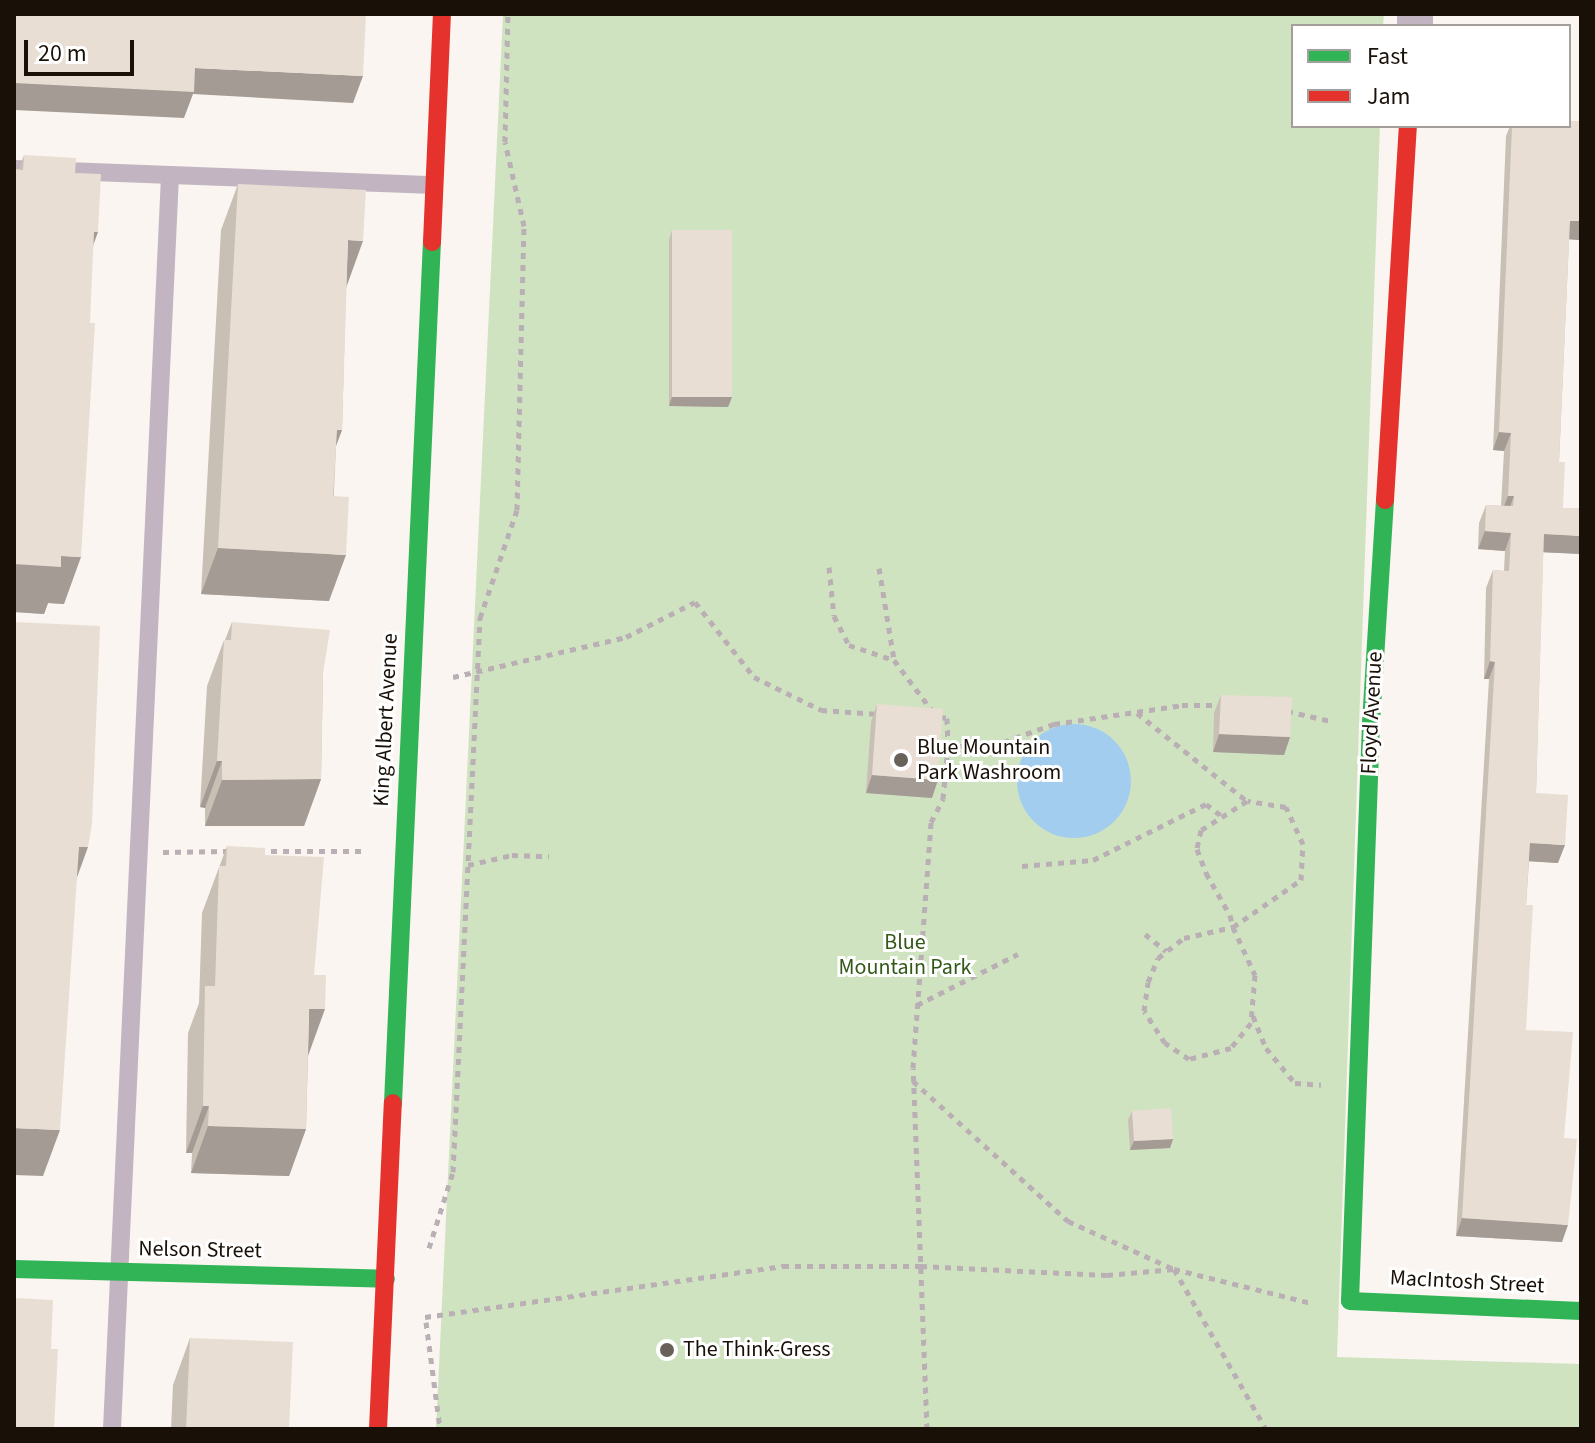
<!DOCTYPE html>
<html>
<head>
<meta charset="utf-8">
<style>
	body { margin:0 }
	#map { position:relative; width:1595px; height:1443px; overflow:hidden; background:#faf5f0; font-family:"Source Sans 3",sans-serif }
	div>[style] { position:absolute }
	.green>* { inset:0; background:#d0e3c1 }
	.water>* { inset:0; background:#a2cdef }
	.round { border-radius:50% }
	.path>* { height:5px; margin-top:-2.5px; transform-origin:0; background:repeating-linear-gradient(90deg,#b9afb4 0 6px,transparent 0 12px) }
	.lane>* { height:18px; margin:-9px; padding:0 9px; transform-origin:9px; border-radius:9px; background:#c2b5c1 }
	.street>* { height:36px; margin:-18px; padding:0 18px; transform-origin:18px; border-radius:18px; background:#c2b5c1 }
	.fast>* { height:18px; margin:-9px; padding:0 9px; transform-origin:9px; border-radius:9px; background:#30b455 }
	.jam>* { height:18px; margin:-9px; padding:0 9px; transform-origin:9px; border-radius:9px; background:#e5322d }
	.wall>* { inset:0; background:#c8bfb5 }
	.shaded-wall>* { inset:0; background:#a39b94 }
	.building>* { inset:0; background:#e9ded3 }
	.dots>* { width:22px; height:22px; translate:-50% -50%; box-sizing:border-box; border:4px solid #fff; border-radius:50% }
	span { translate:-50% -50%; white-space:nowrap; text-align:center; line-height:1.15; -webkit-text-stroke:6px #fff; paint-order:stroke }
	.street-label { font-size:22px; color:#191108 }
	.poi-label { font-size:22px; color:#191108 }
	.left { translate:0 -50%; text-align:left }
	.park-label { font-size:22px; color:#325817 }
	.frame { position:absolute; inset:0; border:16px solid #191108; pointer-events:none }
	.legend { position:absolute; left:1291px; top:24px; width:280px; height:104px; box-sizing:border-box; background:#fff; border:2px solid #a3a09c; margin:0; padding:10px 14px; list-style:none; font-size:24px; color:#191108 }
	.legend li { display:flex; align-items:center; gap:16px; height:40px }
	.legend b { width:40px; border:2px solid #a3a09c }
	.scale { position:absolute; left:24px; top:40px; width:110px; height:36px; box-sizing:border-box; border:4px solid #191108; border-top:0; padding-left:10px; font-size:24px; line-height:28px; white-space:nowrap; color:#191108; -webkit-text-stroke:6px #fff; paint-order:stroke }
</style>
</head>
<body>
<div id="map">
	<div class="green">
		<div style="clip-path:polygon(503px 14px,1384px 14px,1383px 26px,1293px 26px,1293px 126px,1380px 126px,1337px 1357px,1581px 1364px,1581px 1429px,436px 1429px)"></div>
	</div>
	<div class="water">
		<div class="round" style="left:1017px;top:724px;width:114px;height:114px"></div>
	</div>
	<div class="path">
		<div style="left:829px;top:567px;width:49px;rotate:84.2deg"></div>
		<div style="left:834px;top:616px;width:33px;rotate:63deg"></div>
		<div style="left:849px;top:645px;width:47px;rotate:18.4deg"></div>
		<div style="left:879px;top:568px;width:93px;rotate:80.7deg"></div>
		<div style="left:894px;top:660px;width:66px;rotate:53deg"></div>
		<div style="left:453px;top:677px;width:178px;rotate:-13deg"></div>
		<div style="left:626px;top:637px;width:77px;rotate:-26.9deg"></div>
		<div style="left:695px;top:602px;width:95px;rotate:51.8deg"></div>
		<div style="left:754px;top:677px;width:75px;rotate:26.2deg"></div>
		<div style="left:821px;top:710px;width:57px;rotate:4deg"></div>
		<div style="left:1287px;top:711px;width:45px;rotate:12.8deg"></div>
		<div style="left:1137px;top:713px;width:141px;rotate:38.7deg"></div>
		<div style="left:940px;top:717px;width:7px;rotate:8deg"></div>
		<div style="left:947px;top:718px;width:28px;rotate:88deg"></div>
		<div style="left:948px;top:746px;width:44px"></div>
		<div style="left:992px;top:746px;width:66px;rotate:-19.5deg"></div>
		<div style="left:1054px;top:724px;width:129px;rotate:-8.4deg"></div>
		<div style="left:1182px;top:705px;width:40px"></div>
		<div style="left:259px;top:851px;width:106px"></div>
		<div style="left:163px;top:852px;width:66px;rotate:-0.9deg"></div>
		<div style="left:468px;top:865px;width:45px;rotate:-12.8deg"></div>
		<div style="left:512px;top:855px;width:37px;rotate:2deg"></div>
		<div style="left:1022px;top:866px;width:71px;rotate:-4.8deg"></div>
		<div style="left:1093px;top:860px;width:126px;rotate:-26.4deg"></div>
		<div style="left:1206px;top:804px;width:21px;rotate:37deg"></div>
		<div style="left:1206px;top:873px;width:48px;rotate:60.3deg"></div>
		<div style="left:1230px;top:915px;width:12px;rotate:76deg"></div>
		<div style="left:1233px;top:927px;width:53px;rotate:65.4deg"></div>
		<div style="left:1255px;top:975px;width:48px;rotate:94.8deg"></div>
		<div style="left:1251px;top:1023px;width:32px;rotate:129deg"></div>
		<div style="left:1231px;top:1048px;width:43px;rotate:165.3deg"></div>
		<div style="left:1189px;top:1059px;width:29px;rotate:-146deg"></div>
		<div style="left:1165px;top:1043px;width:38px;rotate:-123deg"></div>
		<div style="left:1144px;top:1011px;width:29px;rotate:-82deg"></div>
		<div style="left:1148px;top:982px;width:26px;rotate:-67deg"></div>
		<div style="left:1158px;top:958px;width:33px;rotate:-38deg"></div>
		<div style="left:1184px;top:938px;width:50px;rotate:-12.7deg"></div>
		<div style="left:1233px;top:927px;width:83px;rotate:-34.7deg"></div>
		<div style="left:1301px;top:880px;width:36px;rotate:-87deg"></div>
		<div style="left:1303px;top:844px;width:41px;rotate:-114.7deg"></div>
		<div style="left:1286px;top:807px;width:39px;rotate:-171deg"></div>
		<div style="left:1247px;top:801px;width:54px;rotate:147.8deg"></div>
		<div style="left:1201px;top:830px;width:19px;rotate:102deg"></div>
		<div style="left:1197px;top:849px;width:26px;rotate:69deg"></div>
		<div style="left:1145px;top:934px;width:27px;rotate:39deg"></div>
		<div style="left:917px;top:1005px;width:113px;rotate:-26.8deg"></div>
		<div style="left:1253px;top:1016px;width:35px;rotate:68deg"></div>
		<div style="left:1266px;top:1048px;width:45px;rotate:50.4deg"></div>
		<div style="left:1295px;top:1083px;width:26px;rotate:4deg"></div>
		<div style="left:913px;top:1081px;width:209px;rotate:42.1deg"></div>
		<div style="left:1068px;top:1221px;width:116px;rotate:24.4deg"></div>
		<div style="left:1174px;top:1269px;width:185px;rotate:60.1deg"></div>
		<div style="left:429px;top:1248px;width:80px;rotate:-72.5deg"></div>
		<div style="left:453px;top:1172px;width:555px;rotate:-87.21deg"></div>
		<div style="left:480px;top:618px;width:114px;rotate:-71.1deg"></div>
		<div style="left:517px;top:510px;width:284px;rotate:-88.6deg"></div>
		<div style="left:524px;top:226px;width:86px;rotate:-102.7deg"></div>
		<div style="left:505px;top:142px;width:128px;rotate:-88.7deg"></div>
		<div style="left:425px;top:1317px;width:362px;rotate:-8.1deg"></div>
		<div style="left:783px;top:1266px;width:138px"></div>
		<div style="left:921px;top:1266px;width:186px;rotate:2.8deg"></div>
		<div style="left:1107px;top:1275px;width:67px;rotate:-5.1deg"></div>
		<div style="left:1174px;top:1269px;width:141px;rotate:13.9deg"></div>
		<div style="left:426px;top:1322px;width:108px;rotate:82.5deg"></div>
		<div style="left:927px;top:1429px;width:361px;rotate:-92.2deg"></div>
		<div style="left:913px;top:1068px;width:247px;rotate:-85.8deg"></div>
		<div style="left:931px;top:822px;width:26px;rotate:-62deg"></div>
		<div style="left:943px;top:799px;width:53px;rotate:-84.6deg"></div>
	</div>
	<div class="lane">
		<div style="left:14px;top:169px;width:420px;rotate:2.2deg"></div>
		<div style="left:112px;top:1429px;width:1254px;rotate:-87.35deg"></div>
	</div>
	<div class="street">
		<div style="left:1415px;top:26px;width:12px;rotate:-90deg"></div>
	</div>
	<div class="fast">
		<div style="left:1385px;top:500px;width:223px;rotate:93.6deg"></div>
		<div style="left:1371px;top:723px;width:578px;rotate:92.08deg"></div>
		<div style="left:1350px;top:1301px;width:231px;rotate:2.5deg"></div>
		<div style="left:393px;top:1103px;width:862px;rotate:-87.41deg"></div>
		<div style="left:14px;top:1269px;width:372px;rotate:1.5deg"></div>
	</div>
	<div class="jam">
		<div style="left:432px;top:242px;width:228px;rotate:-87.5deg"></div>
		<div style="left:1385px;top:500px;width:375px;rotate:-86.5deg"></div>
		<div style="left:378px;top:1429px;width:326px;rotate:-87.4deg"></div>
	</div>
	<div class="wall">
		<div style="clip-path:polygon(1571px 121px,1579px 240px,1569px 239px,1559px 462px,1563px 508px,1581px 554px,1543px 552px,1536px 793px,1558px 863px,1529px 861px,1526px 905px,1526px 1030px,1564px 1138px,1562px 1242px,1456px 1236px,1489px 679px,1484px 679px,1486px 588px,1493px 570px,1504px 571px,1505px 551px,1478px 549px,1479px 523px,1486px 505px,1501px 506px,1504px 451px,1493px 450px,1506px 136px,1510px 126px,1569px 126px)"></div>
		<div style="clip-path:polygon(24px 155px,75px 173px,93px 247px,64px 604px,48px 603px,44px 614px,14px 612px,14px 169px,19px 169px)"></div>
		<div style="clip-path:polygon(238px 184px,346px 287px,342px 430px,336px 446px,329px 601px,201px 594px,221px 230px)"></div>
		<div style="clip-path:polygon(672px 230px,732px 397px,728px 407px,669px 406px,669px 240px)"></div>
		<div style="clip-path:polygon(232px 622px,323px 673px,321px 779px,304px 826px,205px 826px,205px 808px,200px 807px,207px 686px,224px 640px,225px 640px)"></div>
		<div style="clip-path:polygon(1221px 695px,1290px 737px,1284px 755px,1213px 752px,1214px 713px)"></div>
		<div style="clip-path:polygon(877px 704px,932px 798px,866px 793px,871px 722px)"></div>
		<div style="clip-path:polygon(227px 846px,265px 855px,308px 1056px,306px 1129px,289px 1176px,191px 1173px,192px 1153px,186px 1153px,188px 1033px,199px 1003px,202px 913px)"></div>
		<div style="clip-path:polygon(1132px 1111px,1173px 1139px,1170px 1148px,1130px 1150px,1128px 1120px)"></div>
		<div style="clip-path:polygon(190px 1338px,289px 1429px,171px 1429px,173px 1385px)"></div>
	</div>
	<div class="shaded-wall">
		<div style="clip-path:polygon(195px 68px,363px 76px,353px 103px,193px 94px,184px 118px,14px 110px,14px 83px)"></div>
		<div style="clip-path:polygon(1570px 221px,1581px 221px,1581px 235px,1579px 240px,1564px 239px)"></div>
		<div style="clip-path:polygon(94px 232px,98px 232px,81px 279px)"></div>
		<div style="clip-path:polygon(348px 240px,363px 241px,346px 288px)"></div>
		<div style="clip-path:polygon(672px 397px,732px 397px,728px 407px,669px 406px)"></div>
		<div style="clip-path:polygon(337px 430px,342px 430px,324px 477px)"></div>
		<div style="clip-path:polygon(1499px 432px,1511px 433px,1504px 451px,1493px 450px)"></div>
		<div style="clip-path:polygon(1508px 496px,1514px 496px,1507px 514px,1501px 514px)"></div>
		<div style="clip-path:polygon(1485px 531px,1511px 533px,1505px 551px,1478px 549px)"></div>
		<div style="clip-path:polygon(1544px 534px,1581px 536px,1581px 554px,1537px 552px)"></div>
		<div style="clip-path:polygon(218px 548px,346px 555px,329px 601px,201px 594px)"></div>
		<div style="clip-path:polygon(61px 556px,81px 557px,64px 604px,48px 603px,44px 614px,14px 612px,14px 564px)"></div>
		<div style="clip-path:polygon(1490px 661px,1495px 662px,1489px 679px,1484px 679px)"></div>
		<div style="clip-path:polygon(1219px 734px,1290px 737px,1284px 755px,1213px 752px)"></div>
		<div style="clip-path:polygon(217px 761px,222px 761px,205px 808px,200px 807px)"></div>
		<div style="clip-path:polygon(872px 775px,938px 780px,932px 798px,866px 793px)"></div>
		<div style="clip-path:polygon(321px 779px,304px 826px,205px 826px,222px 780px)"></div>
		<div style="clip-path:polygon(1530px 843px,1565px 845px,1558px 863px,1524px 861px)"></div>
		<div style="clip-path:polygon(79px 847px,88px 847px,71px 894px)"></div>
		<div style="clip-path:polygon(309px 1009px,325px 1009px,308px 1056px)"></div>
		<div style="clip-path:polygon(203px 1106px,209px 1106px,192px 1153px,186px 1153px)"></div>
		<div style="clip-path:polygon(208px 1126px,306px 1129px,289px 1176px,191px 1173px)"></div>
		<div style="clip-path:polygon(14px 1128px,60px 1130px,43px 1176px,14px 1175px)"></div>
		<div style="clip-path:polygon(1173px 1139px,1170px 1148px,1130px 1150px,1134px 1141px)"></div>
		<div style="clip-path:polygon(1462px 1218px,1568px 1225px,1562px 1242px,1456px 1236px)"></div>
	</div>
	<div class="building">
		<div style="clip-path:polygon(14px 14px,366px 14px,363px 76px,195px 68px,194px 92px,14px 83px)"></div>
		<div style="clip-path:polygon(1569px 46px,1571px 121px,1581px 121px,1581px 221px,1570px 221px,1559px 462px,1565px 462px,1563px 508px,1581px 508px,1581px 536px,1544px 534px,1536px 793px,1568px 795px,1565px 845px,1530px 843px,1526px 905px,1533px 905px,1526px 1030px,1573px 1032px,1564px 1138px,1577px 1139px,1568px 1225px,1462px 1218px,1495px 662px,1490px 661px,1493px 570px,1509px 571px,1511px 533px,1485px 531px,1486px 505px,1513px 506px,1514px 496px,1508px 496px,1511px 433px,1499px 432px,1512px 126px,1569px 126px)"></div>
		<div style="clip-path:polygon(24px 155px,76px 158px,75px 173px,101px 174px,98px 232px,94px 232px,90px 323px,95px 323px,81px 557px,61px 556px,61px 567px,14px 564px,14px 169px,23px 170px)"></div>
		<div style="clip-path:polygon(238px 184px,366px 190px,363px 241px,348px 240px,342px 430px,337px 430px,333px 496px,349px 497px,346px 555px,218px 548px)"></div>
		<div style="clip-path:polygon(672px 230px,732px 230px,732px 397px,672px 397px)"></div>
		<div style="clip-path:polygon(14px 622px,100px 626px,92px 824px,88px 847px,79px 847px,60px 1130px,14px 1128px)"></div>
		<div style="clip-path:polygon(232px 622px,330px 630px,323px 673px,321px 779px,222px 780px,222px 761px,217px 761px,224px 640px,231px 640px)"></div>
		<div style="clip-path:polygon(1221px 695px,1292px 697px,1290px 737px,1219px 734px)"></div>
		<div style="clip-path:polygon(877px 704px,943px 709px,938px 780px,872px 775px)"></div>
		<div style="clip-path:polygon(227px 846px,265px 848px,265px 855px,324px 857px,314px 975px,326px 975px,325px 1009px,309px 1009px,306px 1129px,208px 1126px,209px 1106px,203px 1106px,205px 986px,215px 986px,219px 866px,226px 866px)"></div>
		<div style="clip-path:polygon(1171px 1108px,1173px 1139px,1134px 1141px,1132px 1111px)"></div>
		<div style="clip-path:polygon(14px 1298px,53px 1300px,51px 1349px,58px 1349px,54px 1429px,14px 1429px)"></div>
		<div style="clip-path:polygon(190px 1338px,293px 1342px,289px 1429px,186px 1429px)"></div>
	</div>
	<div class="dots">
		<div style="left:901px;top:760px;background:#686159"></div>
		<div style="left:667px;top:1350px;background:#686159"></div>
	</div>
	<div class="street-label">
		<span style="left:1372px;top:713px;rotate:-87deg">Floyd Avenue</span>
		<span style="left:386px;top:720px;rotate:-87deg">King Albert Avenue</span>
		<span style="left:200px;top:1250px;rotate:1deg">Nelson Street</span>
		<span style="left:1467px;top:1282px;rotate:3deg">MacIntosh Street</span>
	</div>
	<div class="poi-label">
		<span class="left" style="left:917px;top:760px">Blue Mountain<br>Park Washroom</span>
		<span class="left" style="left:683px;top:1350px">The Think-Gress</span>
	</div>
	<div class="park-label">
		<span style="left:905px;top:955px">Blue<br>Mountain Park</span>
	</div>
	<div class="frame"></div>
	<ul class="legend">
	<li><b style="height:10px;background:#30b455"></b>Fast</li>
	<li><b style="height:10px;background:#e5322d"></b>Jam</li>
	</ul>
	<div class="scale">20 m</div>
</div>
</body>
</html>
